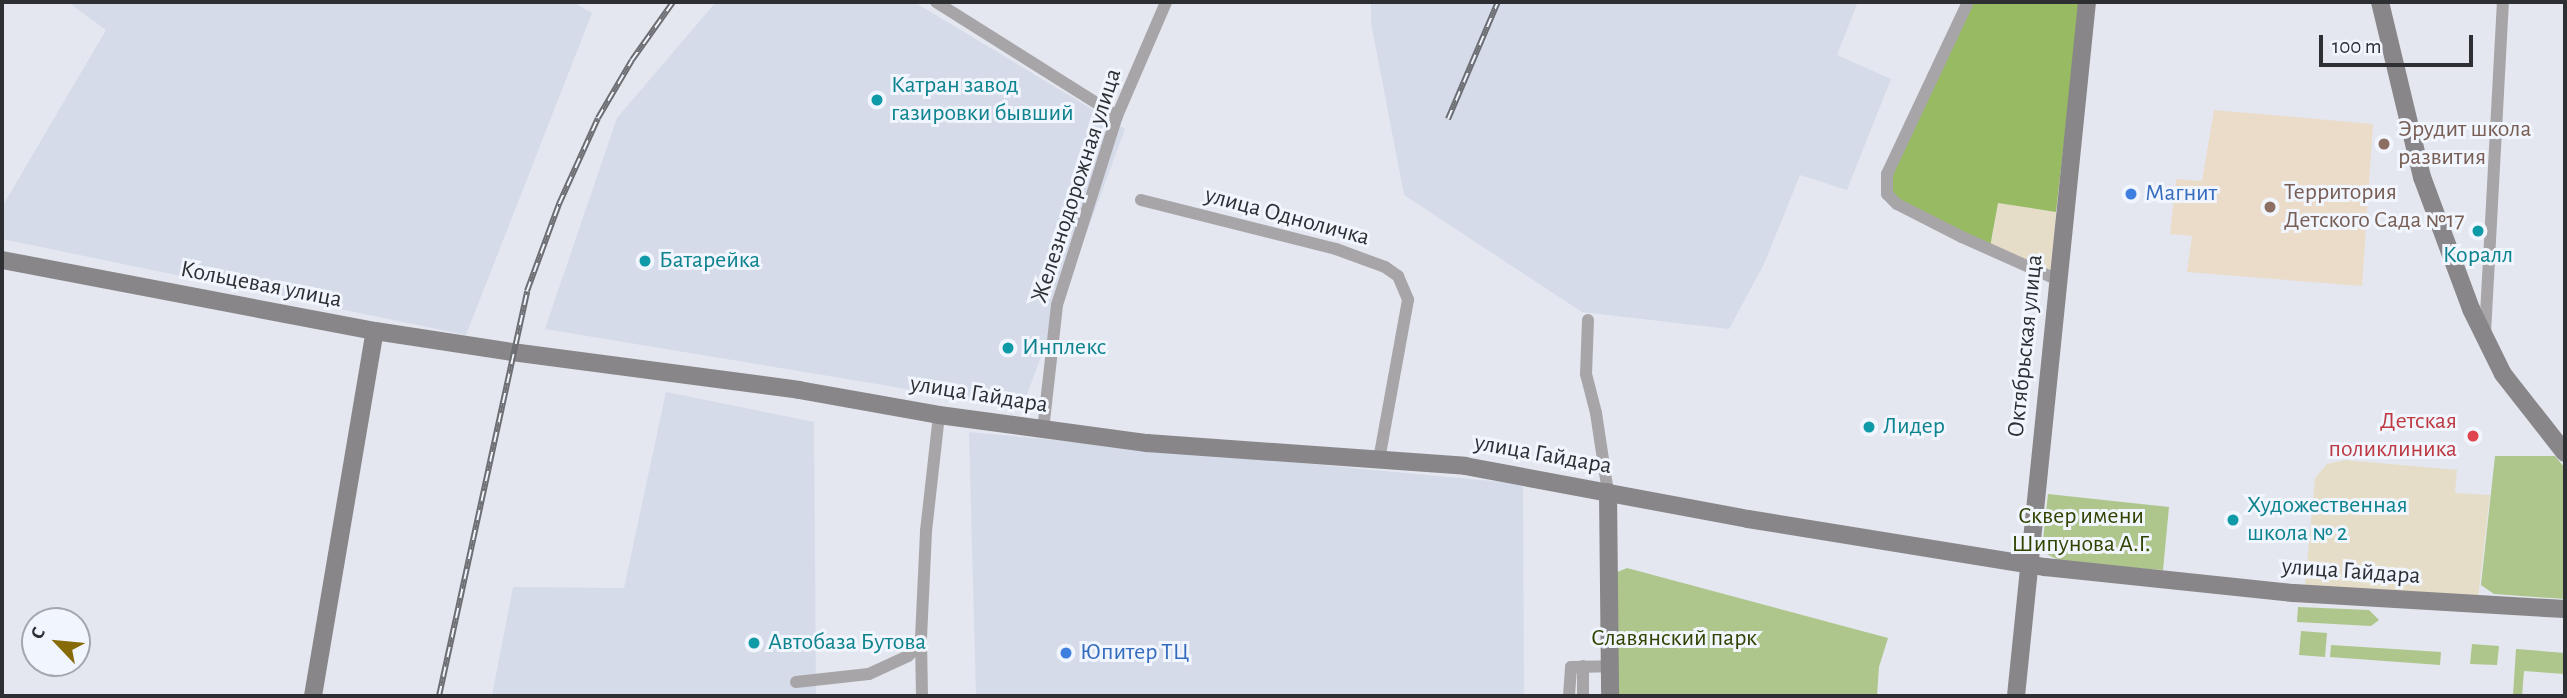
<!DOCTYPE html>
<html>
<head>
<meta charset="utf-8">
<style>
	body { margin:0 }
	#map { position:relative; width:2567px; height:698px; overflow:hidden; background:#e4e7ef; font-family:"Alegreya Sans",sans-serif }
	div>[style] { position:absolute }
	.commercial>* { inset:0; background:#e5ddc8 }
	.built>* { inset:0; background:#d5dbe9 }
	.education>* { inset:0; background:#ebdbc9 }
	.green>* { inset:0; background:#aec68c }
	.forest>* { inset:0; background:#98ba62 }
	.street>* { height:12px; margin:-6px; padding:0 6px; transform-origin:6px; border-radius:6px; background:#a8a5a9 }
	.secondary>* { height:18px; margin:-9px; padding:0 9px; transform-origin:9px; border-radius:9px; background:#89868a }
	.rail>* { height:6px; margin-top:-3px; transform-origin:0; background:repeating-linear-gradient(90deg,#f1f5fd 0 10px,#6c6e73 0 20px); box-sizing:border-box; border-block:2px solid #6c6e73 }
	.dots>* { width:19px; height:19px; translate:-50% -50%; box-sizing:border-box; border:4px solid #f1f5fd; border-radius:50% }
	span { translate:-50% -50%; white-space:nowrap; text-align:center; line-height:1.15; -webkit-text-stroke:6px #f1f5fd; paint-order:stroke }
	.culture-label { font-size:24px; color:#0d838f }
	.left { translate:0 -50%; text-align:left }
	.education-label { font-size:24px; color:#785e54 }
	.street-label { font-size:24px; color:#2e2f33 }
	.shop-label { font-size:24px; color:#366cbe }
	.health-label { font-size:24px; color:#be3a42 }
	.right { translate:-100% -50%; text-align:right }
	.park-label { font-size:24px; color:#2f4401 }
	.frame { position:absolute; inset:0; border:4px solid #2e2f33; pointer-events:none }
	.north { position:absolute; left:21px; top:607px; width:70px; height:70px; box-sizing:border-box; background:#f1f5fd; border:2px solid #a3a6ac; border-radius:50%; rotate:296deg; font-size:19px; font-weight:700; line-height:28px; text-align:center; color:#2e2f33 }
	.north::after { content:''; display:block; margin:auto; width:24px; height:32px; background:#886b09; clip-path:polygon(50% 0,100% 100%,50% 72%,0 100%) }
	.scale { position:absolute; left:2319px; top:35px; width:154px; height:32px; box-sizing:border-box; border:4px solid #2e2f33; border-top:0; padding-left:9px; font-size:21px; line-height:24px; white-space:nowrap; color:#2e2f33; -webkit-text-stroke:5px #f1f5fd; paint-order:stroke }
</style>
</head>
<body>
<div id="map">
	<div class="commercial">
		<div style="clip-path:polygon(1998px 203px,2056px 212px,2052px 274px,1990px 247px)"></div>
		<div style="clip-path:polygon(2345px 460px,2457px 470px,2455px 493px,2490px 495px,2478px 600px,2305px 586px,2315px 478px,2327px 464px)"></div>
	</div>
	<div class="built">
		<div style="clip-path:polygon(68px 2px,573px 2px,592px 13px,466px 335px,2px 239px,2px 207px,106px 30px)"></div>
		<div style="clip-path:polygon(716px 2px,914px 2px,1125px 129px,1022px 408px,545px 329px,617px 118px)"></div>
		<div style="clip-path:polygon(1371px 2px,1858px 2px,1837px 55px,1891px 79px,1847px 190px,1800px 175px,1764px 264px,1729px 329px,1582px 312px,1404px 195px,1371px 23px)"></div>
		<div style="clip-path:polygon(666px 392px,814px 422px,816px 696px,492px 696px,513px 587px,624px 588px)"></div>
		<div style="clip-path:polygon(969px 432px,1523px 484px,1524px 696px,976px 696px)"></div>
	</div>
	<div class="education">
		<div style="clip-path:polygon(2214px 110px,2373px 124px,2362px 286px,2187px 272px,2192px 236px,2170px 234px,2176px 179px,2202px 181px)"></div>
	</div>
	<div class="green">
		<div style="clip-path:polygon(2495px 456px,2555px 456px,2565px 468px,2565px 599px,2494px 594px,2481px 585px)"></div>
		<div style="clip-path:polygon(2048px 494px,2169px 507px,2163px 570px,2064px 563px,2045px 553px,2042px 549px)"></div>
		<div style="clip-path:polygon(1627px 568px,1888px 638px,1879px 667px,1877px 696px,1617px 696px,1615px 573px)"></div>
		<div style="clip-path:polygon(2298px 607px,2369px 610px,2379px 620px,2371px 626px,2297px 622px)"></div>
		<div style="clip-path:polygon(2301px 631px,2327px 633px,2325px 657px,2299px 655px)"></div>
		<div style="clip-path:polygon(2472px 644px,2499px 646px,2497px 665px,2470px 664px)"></div>
		<div style="clip-path:polygon(2331px 645px,2441px 652px,2440px 665px,2330px 657px)"></div>
		<div style="clip-path:polygon(2516px 649px,2565px 653px,2565px 674px,2524px 671px,2522px 696px,2513px 695px)"></div>
	</div>
	<div class="forest">
		<div style="clip-path:polygon(1974px 2px,2080px 2px,2056px 212px,1998px 203px,1990px 247px,1896px 200px,1889px 182px)"></div>
	</div>
	<div class="street">
		<div style="left:936px;top:2px;width:214px;rotate:32.2deg"></div>
		<div style="left:1968px;top:2px;width:190px;rotate:115.2deg"></div>
		<div style="left:1887px;top:174px;width:20px;rotate:90deg"></div>
		<div style="left:1887px;top:194px;width:14px;rotate:45deg"></div>
		<div style="left:1897px;top:204px;width:73px;rotate:26.9deg"></div>
		<div style="left:1962px;top:237px;width:105px;rotate:24.1deg"></div>
		<div style="left:1141px;top:200px;width:201px;rotate:14.1deg"></div>
		<div style="left:1336px;top:249px;width:52px;rotate:20.2deg"></div>
		<div style="left:1385px;top:267px;width:16px;rotate:35deg"></div>
		<div style="left:1398px;top:276px;width:26px;rotate:67deg"></div>
		<div style="left:1408px;top:300px;width:163px;rotate:100.3deg"></div>
		<div style="left:1588px;top:320px;width:54px;rotate:92.1deg"></div>
		<div style="left:1586px;top:374px;width:40px;rotate:75.6deg"></div>
		<div style="left:1596px;top:413px;width:80px;rotate:81.4deg"></div>
		<div style="left:2485px;top:333px;width:331px;rotate:-86.9deg"></div>
		<div style="left:1043px;top:430px;width:126px;rotate:-83.6deg"></div>
		<div style="left:1057px;top:305px;width:198px;rotate:-72.4deg"></div>
		<div style="left:1117px;top:116px;width:124px;rotate:-66.7deg"></div>
		<div style="left:921px;top:639px;width:57px;rotate:89deg"></div>
		<div style="left:1583px;top:666px;width:30px;rotate:90deg"></div>
		<div style="left:796px;top:682px;width:73px;rotate:-6.3deg"></div>
		<div style="left:869px;top:674px;width:43px;rotate:-24.8deg"></div>
		<div style="left:908px;top:656px;width:13px;rotate:-45deg"></div>
		<div style="left:917px;top:647px;width:10px;rotate:-66deg"></div>
		<div style="left:921px;top:638px;width:107px;rotate:-87.3deg"></div>
		<div style="left:926px;top:531px;width:117px;rotate:-83.6deg"></div>
		<div style="left:1569px;top:696px;width:29px;rotate:-86deg"></div>
		<div style="left:1571px;top:667px;width:39px;rotate:-1deg"></div>
	</div>
	<div class="secondary">
		<div style="left:2380px;top:2px;width:180px;rotate:76.5deg"></div>
		<div style="left:2422px;top:177px;width:141px;rotate:69.6deg"></div>
		<div style="left:2471px;top:309px;width:72px;rotate:63.8deg"></div>
		<div style="left:2503px;top:374px;width:100px;rotate:51.9deg"></div>
		<div style="left:2px;top:260px;width:380px;rotate:10.8deg"></div>
		<div style="left:375px;top:331px;width:139px;rotate:8.7deg"></div>
		<div style="left:512px;top:352px;width:290px;rotate:7.5deg"></div>
		<div style="left:799px;top:390px;width:142px;rotate:10.1deg"></div>
		<div style="left:939px;top:415px;width:210px;rotate:7.7deg"></div>
		<div style="left:1147px;top:443px;width:319px;rotate:4.1deg"></div>
		<div style="left:1465px;top:466px;width:288px;rotate:10.6deg"></div>
		<div style="left:1748px;top:519px;width:301px;rotate:9.2deg"></div>
		<div style="left:2045px;top:567px;width:250px;rotate:6deg"></div>
		<div style="left:2294px;top:593px;width:271px;rotate:3.4deg"></div>
		<div style="left:1608px;top:492px;width:204px;rotate:89.4deg"></div>
		<div style="left:313px;top:696px;width:370px;rotate:-80.4deg"></div>
		<div style="left:2016px;top:696px;width:698px;rotate:-84.16deg"></div>
	</div>
	<div class="rail">
		<div style="left:1448px;top:119px;width:127px;rotate:-66.9deg"></div>
		<div style="left:439px;top:696px;width:414px;rotate:-77.7deg"></div>
		<div style="left:527px;top:291px;width:93px;rotate:-69.8deg"></div>
		<div style="left:559px;top:204px;width:94px;rotate:-65.6deg"></div>
		<div style="left:598px;top:118px;width:67px;rotate:-59.6deg"></div>
		<div style="left:632px;top:60px;width:71px;rotate:-54.7deg"></div>
	</div>
	<div class="dots">
		<div style="left:877px;top:100px;background:#0f9aa8"></div>
		<div style="left:2384px;top:144px;background:#8d6e63"></div>
		<div style="left:2131px;top:194px;background:#3f7fe0"></div>
		<div style="left:2270px;top:207px;background:#8d6e63"></div>
		<div style="left:2478px;top:231px;background:#0f9aa8"></div>
		<div style="left:645px;top:261px;background:#0f9aa8"></div>
		<div style="left:1008px;top:348px;background:#0f9aa8"></div>
		<div style="left:1869px;top:427px;background:#0f9aa8"></div>
		<div style="left:2473px;top:436px;background:#e0444e"></div>
		<div style="left:2233px;top:520px;background:#0f9aa8"></div>
		<div style="left:754px;top:643px;background:#0f9aa8"></div>
		<div style="left:1066px;top:653px;background:#3f7fe0"></div>
	</div>
	<div class="culture-label">
		<span class="left" style="left:891px;top:100px">Катран завод<br>газировки бывший</span>
		<span style="left:2478px;top:256px">Коралл</span>
		<span class="left" style="left:659px;top:261px">Батарейка</span>
		<span class="left" style="left:1022px;top:348px">Инплекс</span>
		<span class="left" style="left:1883px;top:427px">Лидер</span>
		<span class="left" style="left:2247px;top:520px">Художественная<br>школа № 2</span>
		<span class="left" style="left:768px;top:643px">Автобаза Бутова</span>
	</div>
	<div class="education-label">
		<span class="left" style="left:2398px;top:144px">Эрудит школа<br>развития</span>
		<span class="left" style="left:2284px;top:207px">Территория<br>Детского Сада №17</span>
	</div>
	<div class="street-label">
		<span style="left:1077px;top:186px;rotate:-72deg">Железнодорожная улица</span>
		<span style="left:1287px;top:217px;rotate:15deg">улица Одноличка</span>
		<span style="left:261px;top:285px;rotate:11deg">Кольцевая улица</span>
		<span style="left:2026px;top:346px;rotate:-84deg">Октябрьская улица</span>
		<span style="left:979px;top:395px;rotate:9deg">улица Гайдара</span>
		<span style="left:1543px;top:455px;rotate:10deg">улица Гайдара</span>
		<span style="left:2351px;top:572px;rotate:4deg">улица Гайдара</span>
	</div>
	<div class="shop-label">
		<span class="left" style="left:2145px;top:194px">Магнит</span>
		<span class="left" style="left:1080px;top:653px">Юпитер ТЦ</span>
	</div>
	<div class="health-label">
		<span class="right" style="left:2457px;top:436px">Детская<br>поликлиника</span>
	</div>
	<div class="park-label">
		<span style="left:2081px;top:531px">Сквер имени<br>Шипунова А.Г.</span>
		<span style="left:1674px;top:639px">Славянский парк</span>
	</div>
	<div class="frame"></div>
	<div class="north">С</div>
	<div class="scale">100 m</div>
</div>
</body>
</html>
